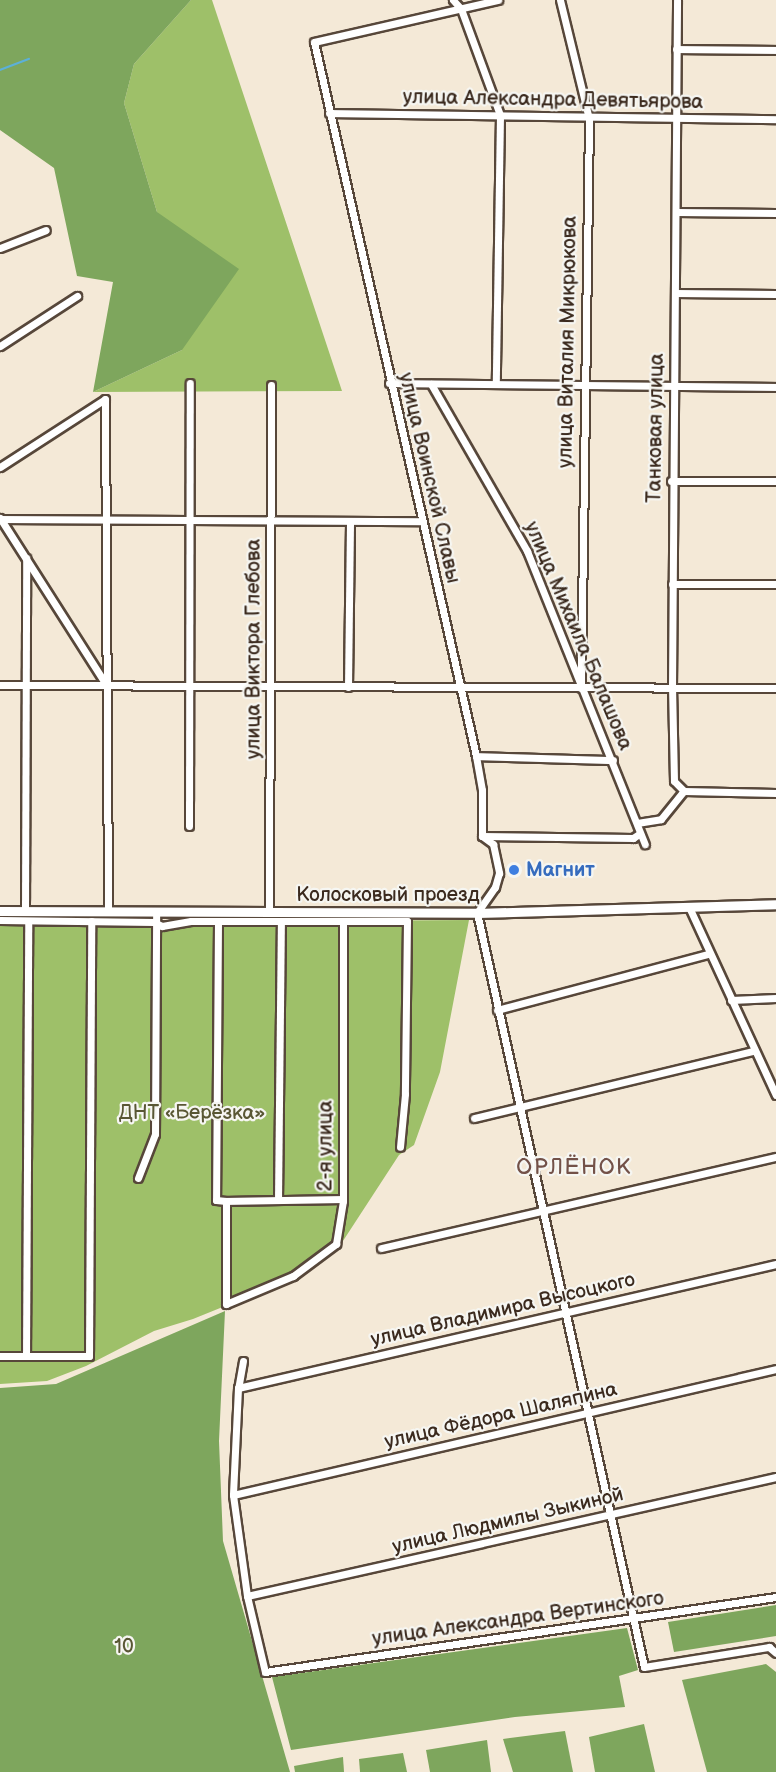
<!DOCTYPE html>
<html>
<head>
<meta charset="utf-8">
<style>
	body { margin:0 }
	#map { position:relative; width:776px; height:1772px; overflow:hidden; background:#f4e9d7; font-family:"Balsamiq Sans",sans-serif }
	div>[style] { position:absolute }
	.green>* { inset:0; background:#9ec069 }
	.forest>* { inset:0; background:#7ea65d }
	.stream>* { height:1.5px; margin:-0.75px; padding:0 0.75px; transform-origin:0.75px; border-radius:0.75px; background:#5cb0d8 }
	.roads { filter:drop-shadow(2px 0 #57473a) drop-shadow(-2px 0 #57473a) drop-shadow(0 2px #57473a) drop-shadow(0 -2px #57473a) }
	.minor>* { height:7px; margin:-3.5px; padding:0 3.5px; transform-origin:3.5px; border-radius:3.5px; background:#fff }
	.tertiary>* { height:9px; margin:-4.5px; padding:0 4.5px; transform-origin:4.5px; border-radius:4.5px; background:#fff }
	.dots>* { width:16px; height:16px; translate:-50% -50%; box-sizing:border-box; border:3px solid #f6f6f2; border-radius:50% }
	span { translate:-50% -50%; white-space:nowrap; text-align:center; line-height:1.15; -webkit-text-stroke:4.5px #f6f6f2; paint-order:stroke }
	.street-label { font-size:20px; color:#3b2a1e }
	.shop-label { font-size:20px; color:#366cbe; font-weight:700 }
	.left { translate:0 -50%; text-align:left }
	.park-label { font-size:20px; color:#595734 }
	.quarter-label { font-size:22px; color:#735148; letter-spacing:1.5px }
</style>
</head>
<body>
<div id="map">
	<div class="green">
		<div style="clip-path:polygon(191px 0,212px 0,342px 391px,93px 392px,182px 350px,157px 212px,124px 103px,134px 64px)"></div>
		<div style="clip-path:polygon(469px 920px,440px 1072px,414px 1145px,399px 1155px,341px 1244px,294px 1278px,193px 1319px,154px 1331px,86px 1366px,47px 1381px,0 1384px,0 923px)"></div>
	</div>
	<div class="forest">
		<div style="clip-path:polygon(0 0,191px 0,134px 64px,124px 103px,157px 212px,239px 269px,182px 350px,93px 392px,113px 282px,77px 276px,54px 168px,0 130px)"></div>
		<div style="clip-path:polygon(225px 1311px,219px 1441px,223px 1541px,290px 1772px,0 1772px,0 1388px,56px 1384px)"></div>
		<div style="clip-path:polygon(776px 1605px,776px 1636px,674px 1652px,668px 1622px)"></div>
		<div style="clip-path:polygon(627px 1628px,638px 1670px,619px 1676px,625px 1707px,515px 1717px,291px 1750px,272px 1677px)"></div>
		<div style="clip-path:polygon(766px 1664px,776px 1672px,776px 1772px,707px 1772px,682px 1680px)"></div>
		<div style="clip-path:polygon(644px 1724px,655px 1772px,595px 1772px,589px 1737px)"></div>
		<div style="clip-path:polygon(565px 1731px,573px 1772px,513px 1772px,503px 1739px)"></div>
		<div style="clip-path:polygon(487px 1740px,491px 1772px,430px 1772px,426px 1750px)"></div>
		<div style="clip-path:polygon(403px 1753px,407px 1772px,360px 1772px,359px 1759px)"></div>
		<div style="clip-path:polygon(343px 1757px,344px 1772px,295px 1772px,294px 1766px)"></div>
	</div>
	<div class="stream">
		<div style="left:0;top:70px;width:31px;rotate:-21deg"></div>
	</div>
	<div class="roads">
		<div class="minor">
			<div style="left:453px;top:0;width:12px;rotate:48deg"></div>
			<div style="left:461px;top:9px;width:113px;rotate:69.8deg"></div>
			<div style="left:500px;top:115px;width:269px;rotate:90.9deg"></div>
			<div style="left:560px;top:0;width:122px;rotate:76.3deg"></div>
			<div style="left:589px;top:119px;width:569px;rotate:90.81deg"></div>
			<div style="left:676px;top:49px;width:100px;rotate:0.6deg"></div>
			<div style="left:329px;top:113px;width:447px;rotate:0.8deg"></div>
			<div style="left:676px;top:212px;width:100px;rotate:0.6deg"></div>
			<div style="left:0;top:248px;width:49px;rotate:-21.4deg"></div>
			<div style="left:675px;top:293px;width:101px;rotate:0.6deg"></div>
			<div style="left:0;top:346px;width:92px;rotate:-33deg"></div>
			<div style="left:389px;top:383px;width:387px;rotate:0.6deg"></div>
			<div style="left:431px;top:384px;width:193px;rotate:60.1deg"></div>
			<div style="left:527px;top:551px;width:316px;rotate:68.1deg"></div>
			<div style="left:105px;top:399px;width:511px;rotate:89.66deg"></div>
			<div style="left:0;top:467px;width:125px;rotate:-32.9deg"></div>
			<div style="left:671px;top:481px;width:105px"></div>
			<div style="left:0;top:518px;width:196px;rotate:57.5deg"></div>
			<div style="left:1px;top:519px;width:421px;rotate:0.3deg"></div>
			<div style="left:672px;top:584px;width:104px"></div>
			<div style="left:0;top:685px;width:776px;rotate:0.22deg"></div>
			<div style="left:348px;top:687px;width:165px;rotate:-89.3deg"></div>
			<div style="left:476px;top:756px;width:137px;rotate:1.7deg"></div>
			<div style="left:684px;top:791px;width:92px;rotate:1.2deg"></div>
			<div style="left:637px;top:823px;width:24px;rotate:-9deg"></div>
			<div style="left:661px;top:819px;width:36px;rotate:-51deg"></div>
			<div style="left:684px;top:791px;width:14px;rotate:-135deg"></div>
			<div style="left:674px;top:781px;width:93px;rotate:-91.2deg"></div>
			<div style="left:672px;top:688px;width:688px;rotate:-89.58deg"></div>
			<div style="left:189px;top:826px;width:443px;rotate:-89.9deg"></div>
			<div style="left:482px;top:836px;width:46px;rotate:-90deg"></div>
			<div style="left:482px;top:790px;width:35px;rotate:-100deg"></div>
			<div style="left:476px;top:756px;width:732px;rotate:-102.78deg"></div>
			<div style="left:314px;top:42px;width:189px;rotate:-12.9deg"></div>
			<div style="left:482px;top:836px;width:14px;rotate:36deg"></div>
			<div style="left:493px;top:844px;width:30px;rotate:78deg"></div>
			<div style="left:499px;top:873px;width:15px;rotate:106deg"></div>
			<div style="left:495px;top:887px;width:32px;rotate:125deg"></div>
			<div style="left:477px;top:913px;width:772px;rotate:77.51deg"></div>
			<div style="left:644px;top:1667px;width:127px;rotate:-9.1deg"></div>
			<div style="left:769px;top:1647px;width:9px;rotate:41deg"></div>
			<div style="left:482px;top:836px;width:151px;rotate:0.8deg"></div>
			<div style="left:633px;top:838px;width:7px;rotate:-34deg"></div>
			<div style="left:689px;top:907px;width:207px;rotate:65.2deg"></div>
			<div style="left:25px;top:911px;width:353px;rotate:-89.8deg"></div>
			<div style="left:269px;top:913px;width:528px;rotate:-89.78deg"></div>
			<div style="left:0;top:920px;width:154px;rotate:0.7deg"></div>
			<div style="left:154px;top:922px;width:9px;rotate:27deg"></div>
			<div style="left:162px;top:926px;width:29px;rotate:-10deg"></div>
			<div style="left:191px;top:921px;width:216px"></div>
			<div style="left:407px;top:921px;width:173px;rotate:90.7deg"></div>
			<div style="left:405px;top:1094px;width:53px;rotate:95.4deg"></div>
			<div style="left:218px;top:922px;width:278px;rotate:90.4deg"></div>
			<div style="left:216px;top:1200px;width:10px;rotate:6deg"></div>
			<div style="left:226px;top:1201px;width:103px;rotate:90deg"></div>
			<div style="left:226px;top:1304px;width:73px;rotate:-22.7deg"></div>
			<div style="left:293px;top:1276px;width:54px;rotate:-36.7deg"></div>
			<div style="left:336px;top:1244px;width:44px;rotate:-80.8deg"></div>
			<div style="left:343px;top:1201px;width:279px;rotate:-90deg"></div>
			<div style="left:731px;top:1000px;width:45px;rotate:-2.5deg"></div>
			<div style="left:497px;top:1010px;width:218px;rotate:-14.9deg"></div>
			<div style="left:474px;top:1118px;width:288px;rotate:-13.5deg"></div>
			<div style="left:138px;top:1178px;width:47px;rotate:-68.9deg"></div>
			<div style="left:155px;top:1134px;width:223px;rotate:-89.7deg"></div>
			<div style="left:278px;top:1200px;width:278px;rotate:-89.4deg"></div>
			<div style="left:226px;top:1201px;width:115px;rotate:-1deg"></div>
			<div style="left:381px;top:1248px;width:405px;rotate:-13deg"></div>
			<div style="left:0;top:1356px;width:89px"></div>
			<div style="left:89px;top:1356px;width:435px;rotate:-89.7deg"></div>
			<div style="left:26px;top:1356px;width:435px;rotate:-89.7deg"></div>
			<div style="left:243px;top:1361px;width:27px;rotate:100deg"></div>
			<div style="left:238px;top:1388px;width:107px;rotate:92.7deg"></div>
			<div style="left:233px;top:1495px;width:102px;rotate:82.1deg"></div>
			<div style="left:247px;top:1596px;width:78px;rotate:76.7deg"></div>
			<div style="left:265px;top:1672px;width:516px;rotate:-8.35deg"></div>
			<div style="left:238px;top:1388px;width:552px;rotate:-12.98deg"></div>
			<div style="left:233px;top:1495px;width:557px;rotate:-13.06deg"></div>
			<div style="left:247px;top:1596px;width:542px;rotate:-12.68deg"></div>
		</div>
		<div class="tertiary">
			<div style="left:0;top:911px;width:477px;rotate:0.2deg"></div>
			<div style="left:477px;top:913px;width:299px;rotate:-1.7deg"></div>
		</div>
	</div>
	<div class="dots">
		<div style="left:514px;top:870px;background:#3f7fe0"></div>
	</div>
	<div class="street-label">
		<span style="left:553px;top:100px;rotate:1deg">улица Александра Девятьярова</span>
		<span style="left:568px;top:342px;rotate:-89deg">улица Виталия Микрюкова</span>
		<span style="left:656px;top:428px;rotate:-89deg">Танковая улица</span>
		<span style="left:429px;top:478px;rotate:77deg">улица Воинской Славы</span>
		<span style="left:578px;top:636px;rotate:67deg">улица Михаила Балашова</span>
		<span style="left:254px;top:649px;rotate:-90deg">улица Виктора Глебова</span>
		<span style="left:388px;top:895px">Колосковый проезд</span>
		<span style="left:326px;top:1146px;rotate:-90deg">2-я улица</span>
		<span style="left:503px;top:1310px;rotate:-13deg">улица Владимира Высоцкого</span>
		<span style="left:501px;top:1416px;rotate:-13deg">улица Фёдора Шаляпина</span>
		<span style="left:508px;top:1521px;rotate:-13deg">улица Людмилы Зыкиной</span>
		<span style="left:518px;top:1619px;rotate:-8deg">улица Александра Вертинского</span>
	</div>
	<div class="shop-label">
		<span class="left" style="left:526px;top:870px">Магнит</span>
	</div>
	<div class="park-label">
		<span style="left:192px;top:1113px">ДНТ «Берёзка»</span>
		<span style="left:124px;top:1647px">10</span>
	</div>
	<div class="quarter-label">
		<span style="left:574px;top:1168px">ОРЛЁНОК</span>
	</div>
</div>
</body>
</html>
